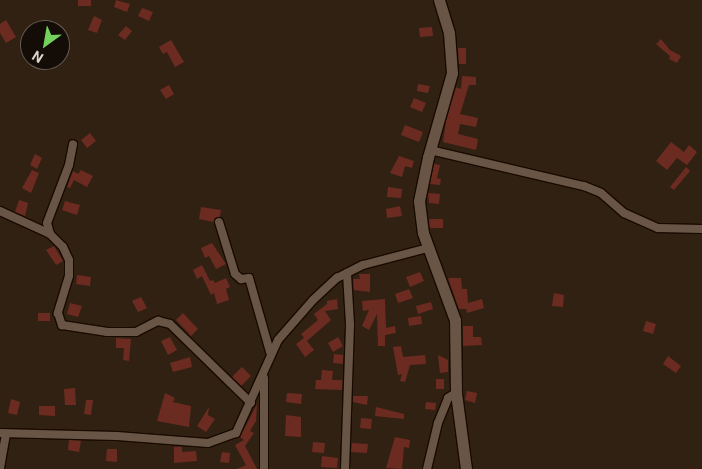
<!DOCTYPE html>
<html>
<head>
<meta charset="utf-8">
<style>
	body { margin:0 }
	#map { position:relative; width:702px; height:469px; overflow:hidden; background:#312112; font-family:Roboto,sans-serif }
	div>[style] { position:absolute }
	.building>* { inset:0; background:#6c2b20 }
	.roads { filter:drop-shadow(1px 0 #190a00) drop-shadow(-1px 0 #190a00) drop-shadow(0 1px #190a00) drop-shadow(0 -1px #190a00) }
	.street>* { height:8px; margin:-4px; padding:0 4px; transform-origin:4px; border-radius:4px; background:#685545 }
	.secondary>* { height:11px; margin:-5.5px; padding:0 5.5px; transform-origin:5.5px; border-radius:5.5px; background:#685545 }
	span { translate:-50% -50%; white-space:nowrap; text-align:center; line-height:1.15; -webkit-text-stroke:4px #140c06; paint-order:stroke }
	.north { position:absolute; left:20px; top:20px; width:50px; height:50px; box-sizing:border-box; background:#140c06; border:1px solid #655c54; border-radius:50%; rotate:212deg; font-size:14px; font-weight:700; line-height:20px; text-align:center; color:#ded3c9 }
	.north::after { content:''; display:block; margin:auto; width:18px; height:22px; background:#73d25c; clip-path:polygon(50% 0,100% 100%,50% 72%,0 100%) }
</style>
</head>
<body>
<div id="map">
	<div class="building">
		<div style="clip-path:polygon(78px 0,91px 0,91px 6px,78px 6px)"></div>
		<div style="clip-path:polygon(116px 0,130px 4px,127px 12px,114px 7px)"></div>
		<div style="clip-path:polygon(142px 8px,153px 12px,149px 21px,138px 16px)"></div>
		<div style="clip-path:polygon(94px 16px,102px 20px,97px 33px,88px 30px)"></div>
		<div style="clip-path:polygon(6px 20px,16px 37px,6px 43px,0 33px,0 24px)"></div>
		<div style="clip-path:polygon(126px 26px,132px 31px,125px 40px,118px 35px)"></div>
		<div style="clip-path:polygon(432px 27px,433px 36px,420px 37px,419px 28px)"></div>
		<div style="clip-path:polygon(661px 39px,670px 50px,681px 56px,677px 63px,669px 59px,670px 56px,656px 44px)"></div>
		<div style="clip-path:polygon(171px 40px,184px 62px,175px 67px,167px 52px,163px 54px,159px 47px)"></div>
		<div style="clip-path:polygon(458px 48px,466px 48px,466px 64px,459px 64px)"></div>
		<div style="clip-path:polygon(462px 76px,476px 77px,476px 85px,469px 85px,460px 114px,478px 118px,476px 127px,460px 124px,458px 134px,478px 139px,476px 150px,443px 142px,446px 121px,456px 87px,461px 89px)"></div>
		<div style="clip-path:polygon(418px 84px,430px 86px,428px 93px,417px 91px)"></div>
		<div style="clip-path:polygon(169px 85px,174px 94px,166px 99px,160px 90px)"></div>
		<div style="clip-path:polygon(414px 98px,426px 103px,422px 112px,410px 107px)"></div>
		<div style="clip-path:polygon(405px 125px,423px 132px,419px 142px,401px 135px)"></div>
		<div style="clip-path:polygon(90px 133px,96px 141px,87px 148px,81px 140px)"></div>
		<div style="clip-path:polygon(671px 142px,684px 152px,689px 145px,697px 152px,687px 165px,677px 158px,667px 170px,656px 161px)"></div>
		<div style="clip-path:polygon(35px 154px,42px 158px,37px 169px,30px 165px)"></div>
		<div style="clip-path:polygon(399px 156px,414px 161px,412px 168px,405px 166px,402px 177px,390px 173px)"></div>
		<div style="clip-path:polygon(434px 164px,440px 165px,437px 178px,441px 179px,440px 185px,430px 184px)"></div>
		<div style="clip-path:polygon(686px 167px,690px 171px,674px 190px,670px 187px)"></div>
		<div style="clip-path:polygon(32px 170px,39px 173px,31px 193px,22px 188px)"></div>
		<div style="clip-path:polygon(81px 170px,93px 176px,87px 187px,74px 180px,70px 188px,67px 187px,73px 171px,78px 174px)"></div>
		<div style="clip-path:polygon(388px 187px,402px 189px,401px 198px,387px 197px)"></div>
		<div style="clip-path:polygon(428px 193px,440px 194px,439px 204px,429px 203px)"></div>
		<div style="clip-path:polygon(19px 200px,28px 203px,25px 216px,15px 212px)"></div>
		<div style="clip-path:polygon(65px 201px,80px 205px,77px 215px,62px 210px)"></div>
		<div style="clip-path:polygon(400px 206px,402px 216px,387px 218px,386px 209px)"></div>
		<div style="clip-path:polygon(201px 207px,221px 210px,220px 216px,213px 222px,199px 219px)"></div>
		<div style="clip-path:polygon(429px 219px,443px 219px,443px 228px,430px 228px)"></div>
		<div style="clip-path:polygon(212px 243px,226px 264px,216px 269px,209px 256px,205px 258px,201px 248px)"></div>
		<div style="clip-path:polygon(54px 246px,63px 261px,56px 265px,46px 250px)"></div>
		<div style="clip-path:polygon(202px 265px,210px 281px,213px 280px,215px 283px,226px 278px,230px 287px,226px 289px,229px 300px,217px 304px,214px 293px,211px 295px,202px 276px,197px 279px,193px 270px)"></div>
		<div style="clip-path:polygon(420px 272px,424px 281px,410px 287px,406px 277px)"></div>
		<div style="clip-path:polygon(359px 274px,370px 274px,370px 292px,354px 290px,353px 279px,360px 279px)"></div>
		<div style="clip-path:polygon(77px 275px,91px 277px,90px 286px,76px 284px)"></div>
		<div style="clip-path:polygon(448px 278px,461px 278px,462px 289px,467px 289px,468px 303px,482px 299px,484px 308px,467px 313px,466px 309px,459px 309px)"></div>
		<div style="clip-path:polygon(409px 289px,413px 298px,398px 303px,395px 294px)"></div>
		<div style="clip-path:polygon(554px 293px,564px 295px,563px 307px,552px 306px)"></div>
		<div style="clip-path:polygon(141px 297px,147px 308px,138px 312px,132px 301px)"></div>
		<div style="clip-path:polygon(337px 299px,338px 309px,325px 311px,331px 320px,307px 341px,314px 350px,305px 357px,296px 344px,304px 338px,301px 334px,318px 320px,314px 314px,327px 304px,327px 301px)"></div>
		<div style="clip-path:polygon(385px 299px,386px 328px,395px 326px,396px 333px,385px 335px,385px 346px,378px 346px,377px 314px,369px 330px,362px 326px,369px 310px,363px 311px,362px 301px)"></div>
		<div style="clip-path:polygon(431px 302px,433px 309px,418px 314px,416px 306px)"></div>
		<div style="clip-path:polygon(70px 303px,82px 306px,78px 317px,67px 314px)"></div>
		<div style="clip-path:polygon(38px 313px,50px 313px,50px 321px,38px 321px)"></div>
		<div style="clip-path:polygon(183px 313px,198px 329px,191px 336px,176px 320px)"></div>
		<div style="clip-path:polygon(421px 316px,422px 324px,409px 326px,408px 318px)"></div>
		<div style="clip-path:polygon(646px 321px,656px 324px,653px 334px,643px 331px)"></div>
		<div style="clip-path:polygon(463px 326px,473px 326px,473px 337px,481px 337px,482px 345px,463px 346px)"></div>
		<div style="clip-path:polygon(170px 337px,177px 350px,168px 355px,161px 341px)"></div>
		<div style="clip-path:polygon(338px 337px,343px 346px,333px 352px,328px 343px)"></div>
		<div style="clip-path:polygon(116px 338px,131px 339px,129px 361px,123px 360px,124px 348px,116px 348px)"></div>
		<div style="clip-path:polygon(401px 346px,403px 357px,425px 355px,426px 364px,410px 365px,405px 382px,400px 381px,402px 374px,398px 375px,393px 347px)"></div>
		<div style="clip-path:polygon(334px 354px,343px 355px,343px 364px,333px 363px)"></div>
		<div style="clip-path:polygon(438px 355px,448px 360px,448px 372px,440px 373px)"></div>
		<div style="clip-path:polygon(668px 356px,681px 366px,676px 373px,663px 364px)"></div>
		<div style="clip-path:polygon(190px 357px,192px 367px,173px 372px,170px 363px)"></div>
		<div style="clip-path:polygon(242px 367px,251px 376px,241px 386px,232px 377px)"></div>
		<div style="clip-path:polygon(322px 370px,333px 371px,332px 380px,342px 380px,342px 390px,315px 389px,316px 380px,321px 380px)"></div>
		<div style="clip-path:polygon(436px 379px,444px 379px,444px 389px,436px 389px)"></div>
		<div style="clip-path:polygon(75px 388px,76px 405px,65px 405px,64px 389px)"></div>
		<div style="clip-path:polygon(467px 391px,477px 393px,475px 403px,465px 400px)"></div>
		<div style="clip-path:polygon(165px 393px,175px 398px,173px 402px,191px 406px,189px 427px,157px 421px)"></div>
		<div style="clip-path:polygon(287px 393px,302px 394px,301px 404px,286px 402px)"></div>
		<div style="clip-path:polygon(353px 396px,368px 396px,367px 405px,353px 402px)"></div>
		<div style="clip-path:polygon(11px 399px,20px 402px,17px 415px,8px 413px)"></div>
		<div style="clip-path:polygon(86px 400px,93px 400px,91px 415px,84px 414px)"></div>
		<div style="clip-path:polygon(426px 402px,436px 403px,435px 410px,425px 409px)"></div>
		<div style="clip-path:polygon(257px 404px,256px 421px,250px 431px,254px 433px,245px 446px,257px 469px,237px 469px,246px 465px,235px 445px,244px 440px,240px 437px)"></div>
		<div style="clip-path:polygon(39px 406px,55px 406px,55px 416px,39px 415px)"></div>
		<div style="clip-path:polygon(209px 407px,208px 415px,215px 419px,206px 432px,197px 426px)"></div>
		<div style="clip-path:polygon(376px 407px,404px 414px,404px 419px,375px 416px)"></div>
		<div style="clip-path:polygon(286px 415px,301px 417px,301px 437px,285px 436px)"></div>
		<div style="clip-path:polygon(361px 418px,372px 419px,371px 429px,360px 428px)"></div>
		<div style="clip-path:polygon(395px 437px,410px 440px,409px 448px,404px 447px,402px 469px,386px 468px)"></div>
		<div style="clip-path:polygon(69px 440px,81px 441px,79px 452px,68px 450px)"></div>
		<div style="clip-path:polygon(313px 442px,325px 443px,324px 453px,312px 452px)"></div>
		<div style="clip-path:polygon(352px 443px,368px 444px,367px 453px,351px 452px)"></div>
		<div style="clip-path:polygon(174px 447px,182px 447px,182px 452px,196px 451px,197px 461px,174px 463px)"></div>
		<div style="clip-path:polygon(107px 449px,117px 449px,117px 462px,106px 461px)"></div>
		<div style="clip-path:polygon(222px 452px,230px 453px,229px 463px,220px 462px)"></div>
		<div style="clip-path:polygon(322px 456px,338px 458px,337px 468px,321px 467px)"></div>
	</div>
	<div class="roads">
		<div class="street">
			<div style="left:430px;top:150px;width:158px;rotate:13.2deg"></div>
			<div style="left:584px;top:186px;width:18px;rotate:22deg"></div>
			<div style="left:601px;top:193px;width:30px;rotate:41deg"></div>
			<div style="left:624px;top:213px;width:37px;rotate:24deg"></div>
			<div style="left:658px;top:228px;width:44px;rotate:1.3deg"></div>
			<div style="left:0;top:211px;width:55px;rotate:24.7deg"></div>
			<div style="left:50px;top:234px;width:18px;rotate:45deg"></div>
			<div style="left:63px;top:247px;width:14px;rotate:65deg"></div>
			<div style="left:69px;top:260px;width:16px;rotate:90deg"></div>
			<div style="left:69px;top:276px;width:39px;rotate:107deg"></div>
			<div style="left:58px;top:313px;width:13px;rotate:72deg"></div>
			<div style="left:62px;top:325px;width:46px;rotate:8.8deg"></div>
			<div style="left:107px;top:332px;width:29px"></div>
			<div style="left:136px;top:332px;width:25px;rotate:-27deg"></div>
			<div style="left:158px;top:321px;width:12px;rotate:14deg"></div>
			<div style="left:170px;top:324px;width:113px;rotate:44.3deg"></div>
			<div style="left:219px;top:222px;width:54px;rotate:72.9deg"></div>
			<div style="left:235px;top:274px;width:8px;rotate:40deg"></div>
			<div style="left:241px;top:279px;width:8px;rotate:-7deg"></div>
			<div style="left:249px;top:278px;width:80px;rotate:74.1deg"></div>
			<div style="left:50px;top:234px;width:11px;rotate:-105deg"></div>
			<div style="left:47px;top:223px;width:62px;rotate:-69.2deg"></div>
			<div style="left:69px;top:165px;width:21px;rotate:-79deg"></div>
			<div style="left:264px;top:378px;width:91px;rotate:90deg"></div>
			<div style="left:0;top:433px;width:117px;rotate:1.5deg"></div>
			<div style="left:117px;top:436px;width:91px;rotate:4.4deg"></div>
			<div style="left:208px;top:443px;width:30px;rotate:-20deg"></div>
			<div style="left:236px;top:433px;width:102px;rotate:-65.7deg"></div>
			<div style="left:278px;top:340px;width:53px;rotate:-48.8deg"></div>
			<div style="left:313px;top:300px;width:33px;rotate:-43deg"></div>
			<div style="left:337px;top:278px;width:29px;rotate:-27deg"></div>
			<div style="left:363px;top:265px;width:67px;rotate:-14.7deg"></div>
			<div style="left:0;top:468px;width:35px;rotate:-80deg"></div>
			<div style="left:345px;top:469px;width:145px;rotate:-88deg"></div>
			<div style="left:350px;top:324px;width:51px;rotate:-93.4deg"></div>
			<div style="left:427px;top:469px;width:47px;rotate:-76.6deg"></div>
			<div style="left:438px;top:423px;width:27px;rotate:-68deg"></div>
			<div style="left:448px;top:398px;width:9px;rotate:-32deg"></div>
		</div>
		<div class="secondary">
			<div style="left:439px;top:0;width:34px;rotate:73deg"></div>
			<div style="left:449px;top:33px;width:40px;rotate:85.7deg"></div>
			<div style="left:452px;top:73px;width:87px;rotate:105.9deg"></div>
			<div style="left:428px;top:157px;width:45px;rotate:101.6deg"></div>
			<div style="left:419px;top:201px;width:32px;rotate:83deg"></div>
			<div style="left:423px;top:233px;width:93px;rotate:69.8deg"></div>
			<div style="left:455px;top:320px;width:73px;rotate:89.2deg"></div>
			<div style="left:456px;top:393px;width:77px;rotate:82.5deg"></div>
		</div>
	</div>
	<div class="north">N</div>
</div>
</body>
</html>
